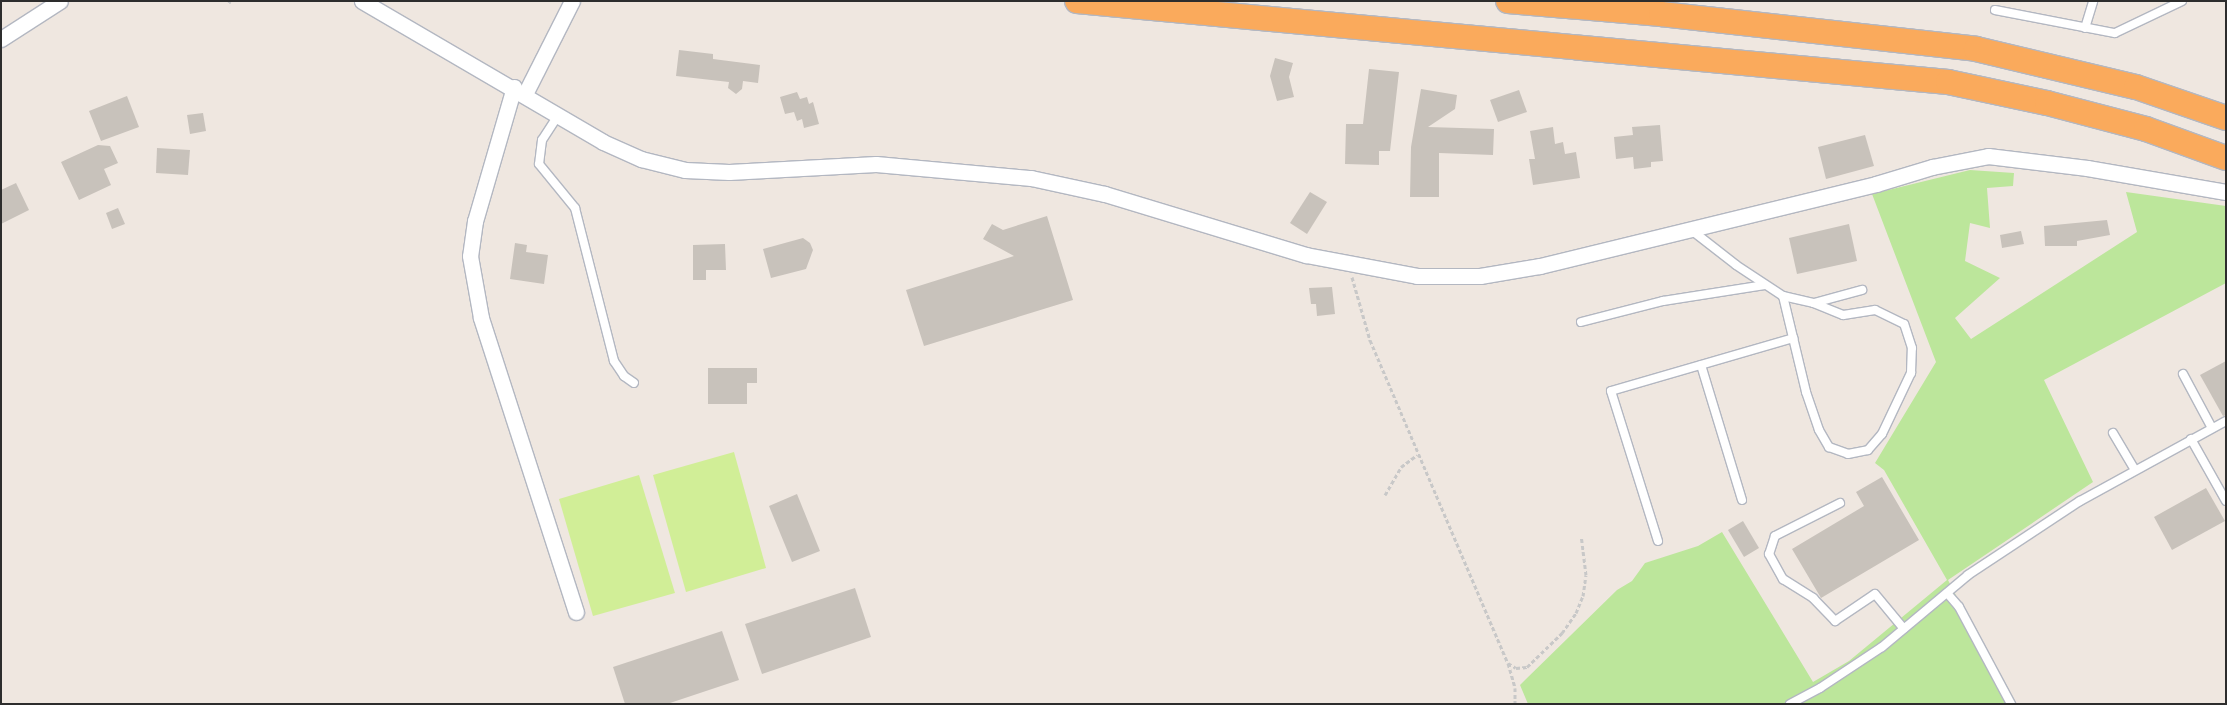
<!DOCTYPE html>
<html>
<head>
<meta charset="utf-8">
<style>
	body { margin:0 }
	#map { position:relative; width:2227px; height:705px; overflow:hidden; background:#efe7e0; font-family:"Alegreya Sans",sans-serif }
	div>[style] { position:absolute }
	.green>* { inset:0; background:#bce69b }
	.pitch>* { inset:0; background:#d1ee97 }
	.building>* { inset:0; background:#c8c2bb }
	.path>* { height:3px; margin-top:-1.5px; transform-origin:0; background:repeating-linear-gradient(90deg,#c8c8c8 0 4px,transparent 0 6.5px) }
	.roads { filter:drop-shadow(1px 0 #b3b7c1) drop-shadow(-1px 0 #b3b7c1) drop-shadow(0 1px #b3b7c1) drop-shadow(0 -1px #b3b7c1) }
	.service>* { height:8px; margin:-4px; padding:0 4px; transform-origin:4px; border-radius:4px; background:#fff }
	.minor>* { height:15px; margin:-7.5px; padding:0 7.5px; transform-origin:7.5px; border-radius:7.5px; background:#fff }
	.trunk>* { height:24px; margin:-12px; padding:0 12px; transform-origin:12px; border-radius:12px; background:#faaa5c }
	span { translate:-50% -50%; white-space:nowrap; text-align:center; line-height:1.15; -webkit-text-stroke:4px #fff; paint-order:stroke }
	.frame { position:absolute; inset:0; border:2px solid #2d2d2d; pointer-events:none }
</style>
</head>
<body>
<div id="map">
	<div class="green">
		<div style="clip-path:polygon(1970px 170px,2014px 173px,2013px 186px,1987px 188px,1990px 228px,1970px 223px,1965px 261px,2000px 278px,1955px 318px,1971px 339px,2137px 232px,2126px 192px,2226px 206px,2226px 283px,2044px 380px,2093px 482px,1948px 580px,2012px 704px,1528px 704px,1520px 685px,1617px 590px,1632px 581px,1645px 563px,1698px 546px,1722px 532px,1813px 682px,1849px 661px,1947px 580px,1884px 470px,1875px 463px,1936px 362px,1872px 194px)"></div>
	</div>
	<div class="pitch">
		<div style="clip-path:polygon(734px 452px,766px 568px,686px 592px,653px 475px)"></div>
		<div style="clip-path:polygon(639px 475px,675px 593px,593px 616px,559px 499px)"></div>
	</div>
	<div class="building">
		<div style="clip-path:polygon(679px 50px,713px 54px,713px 59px,760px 65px,758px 83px,743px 81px,742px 89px,736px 94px,728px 88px,729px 82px,676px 76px)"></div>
		<div style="clip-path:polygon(1275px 58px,1293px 63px,1289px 77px,1294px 97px,1277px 101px,1270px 76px)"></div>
		<div style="clip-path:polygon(1369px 69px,1399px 72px,1390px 151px,1379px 151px,1379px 165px,1345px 164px,1346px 124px,1363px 124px)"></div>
		<div style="clip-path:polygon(1421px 89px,1457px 95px,1455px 109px,1428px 127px,1494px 129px,1493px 155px,1439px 153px,1439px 197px,1410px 197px,1411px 147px)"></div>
		<div style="clip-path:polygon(1519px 90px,1527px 112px,1498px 122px,1490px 100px)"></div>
		<div style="clip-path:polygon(797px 92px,800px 99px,807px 97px,809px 104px,813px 102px,819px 124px,804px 128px,802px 119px,797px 121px,794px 112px,785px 114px,780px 97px)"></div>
		<div style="clip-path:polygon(127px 96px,139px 127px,101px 141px,89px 111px)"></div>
		<div style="clip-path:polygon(203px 113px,206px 131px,190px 134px,187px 115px)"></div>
		<div style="clip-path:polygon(1660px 125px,1663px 161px,1651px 162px,1651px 167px,1634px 169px,1633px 157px,1616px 159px,1614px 137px,1633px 135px,1632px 127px)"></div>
		<div style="clip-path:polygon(1553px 127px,1555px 144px,1563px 142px,1565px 154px,1576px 152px,1580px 178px,1533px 185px,1529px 159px,1535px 159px,1530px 131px)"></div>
		<div style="clip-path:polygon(1865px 135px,1874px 166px,1826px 179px,1818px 147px)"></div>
		<div style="clip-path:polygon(98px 145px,110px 146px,118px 163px,104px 169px,111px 185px,79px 200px,61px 162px)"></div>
		<div style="clip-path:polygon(157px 148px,190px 150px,188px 175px,156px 173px)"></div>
		<div style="clip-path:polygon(16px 183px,29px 210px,1px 224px,1px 190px)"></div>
		<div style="clip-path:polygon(1310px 192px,1327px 202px,1307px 234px,1290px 223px)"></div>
		<div style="clip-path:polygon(118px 208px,125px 224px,112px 229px,106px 213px)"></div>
		<div style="clip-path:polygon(1047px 216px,1073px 300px,924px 346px,906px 290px,1014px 256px,983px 239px,992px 224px,1003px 230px)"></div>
		<div style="clip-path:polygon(2107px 220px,2110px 235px,2077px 241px,2077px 246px,2045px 246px,2044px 226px)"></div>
		<div style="clip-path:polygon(1849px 224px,1857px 261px,1797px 274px,1789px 238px)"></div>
		<div style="clip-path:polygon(2021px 231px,2024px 244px,2002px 248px,2000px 235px)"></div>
		<div style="clip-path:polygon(803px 238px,810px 243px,813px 250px,806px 269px,771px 278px,763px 249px)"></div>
		<div style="clip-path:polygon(515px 243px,527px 245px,526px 252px,548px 255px,544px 284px,510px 279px)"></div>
		<div style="clip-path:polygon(725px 244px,726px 270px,706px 270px,706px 280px,693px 280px,693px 245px)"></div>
		<div style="clip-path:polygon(1332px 287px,1335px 314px,1317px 316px,1316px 304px,1311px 304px,1309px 288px)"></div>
		<div style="clip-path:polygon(2226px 361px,2226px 415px,2223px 416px,2200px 375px)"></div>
		<div style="clip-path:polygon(708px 368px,757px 368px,757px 383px,747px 383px,747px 404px,708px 404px)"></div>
		<div style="clip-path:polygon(1882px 477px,1919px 540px,1821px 598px,1792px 549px,1864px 506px,1856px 492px)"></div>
		<div style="clip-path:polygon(2206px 488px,2225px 521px,2172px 550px,2154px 517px)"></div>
		<div style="clip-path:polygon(797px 494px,820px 551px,792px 562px,769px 506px)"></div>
		<div style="clip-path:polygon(1743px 521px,1759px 548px,1744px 557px,1728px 530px)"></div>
		<div style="clip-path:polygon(855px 588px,871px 637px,762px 674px,745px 624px)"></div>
		<div style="clip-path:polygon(722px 631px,739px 680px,667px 704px,625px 704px,613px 667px)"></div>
	</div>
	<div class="path">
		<div style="left:229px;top:3px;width:2px;rotate:-63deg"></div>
		<div style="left:1352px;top:277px;width:66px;rotate:74.1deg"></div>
		<div style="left:1370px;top:340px;width:351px;rotate:66.9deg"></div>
		<div style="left:1508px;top:663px;width:26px;rotate:74deg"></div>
		<div style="left:1515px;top:688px;width:16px;rotate:90deg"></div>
		<div style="left:1385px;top:495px;width:32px;rotate:-60deg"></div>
		<div style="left:1401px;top:467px;width:20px;rotate:-37deg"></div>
		<div style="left:1508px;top:663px;width:9px;rotate:32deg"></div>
		<div style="left:1516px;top:668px;width:11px;rotate:-5deg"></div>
		<div style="left:1527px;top:667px;width:49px;rotate:-44.2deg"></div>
		<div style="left:1562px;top:633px;width:24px;rotate:-55deg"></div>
		<div style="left:1576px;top:613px;width:18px;rotate:-68deg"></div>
		<div style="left:1583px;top:596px;width:21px;rotate:-82deg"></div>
		<div style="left:1586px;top:575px;width:38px;rotate:-97deg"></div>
	</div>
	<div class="roads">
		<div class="service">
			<div style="left:1995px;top:10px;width:122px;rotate:10.9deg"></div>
			<div style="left:2115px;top:33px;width:74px;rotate:-25.5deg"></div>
			<div style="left:2085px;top:28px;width:28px;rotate:-73deg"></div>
			<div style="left:559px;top:114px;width:31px;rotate:123deg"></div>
			<div style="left:542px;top:140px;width:24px;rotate:97deg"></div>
			<div style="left:539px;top:164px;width:57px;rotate:50.7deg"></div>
			<div style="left:575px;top:208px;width:158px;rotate:75.7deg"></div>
			<div style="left:614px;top:361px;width:18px;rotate:56deg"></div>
			<div style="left:624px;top:376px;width:12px;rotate:35deg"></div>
			<div style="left:1690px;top:229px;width:58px;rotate:38deg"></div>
			<div style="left:1736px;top:265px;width:56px;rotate:33.4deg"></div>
			<div style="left:1783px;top:296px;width:32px;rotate:13deg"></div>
			<div style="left:1814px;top:303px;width:50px;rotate:-15.2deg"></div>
			<div style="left:1783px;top:296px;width:99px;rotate:76.5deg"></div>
			<div style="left:1806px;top:392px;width:40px;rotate:71.1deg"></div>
			<div style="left:1819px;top:430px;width:20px;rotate:60deg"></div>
			<div style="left:1829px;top:447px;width:20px;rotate:20deg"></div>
			<div style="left:1848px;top:454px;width:20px;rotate:-11deg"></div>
			<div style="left:1868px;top:450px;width:21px;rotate:-49deg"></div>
			<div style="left:1882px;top:434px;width:68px;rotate:-64.6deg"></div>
			<div style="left:1911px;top:373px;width:25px;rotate:-88deg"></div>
			<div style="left:1912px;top:348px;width:25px;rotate:-108deg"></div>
			<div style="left:1904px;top:324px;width:32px;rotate:-154deg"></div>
			<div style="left:1875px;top:310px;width:32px;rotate:171deg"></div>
			<div style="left:1843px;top:315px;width:31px;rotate:-158deg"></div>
			<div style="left:1581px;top:322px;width:85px;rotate:-14.4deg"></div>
			<div style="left:1663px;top:301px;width:103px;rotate:-8.9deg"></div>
			<div style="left:1701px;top:365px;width:141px;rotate:73.1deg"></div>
			<div style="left:2183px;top:374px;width:61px;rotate:61.8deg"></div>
			<div style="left:2113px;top:433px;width:43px;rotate:59.3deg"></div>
			<div style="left:2191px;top:439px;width:71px;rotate:60.6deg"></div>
			<div style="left:1840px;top:503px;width:73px;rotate:153.1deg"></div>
			<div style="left:1775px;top:536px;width:19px;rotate:108deg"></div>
			<div style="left:1769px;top:554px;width:29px;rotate:61deg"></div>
			<div style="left:1783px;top:579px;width:36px;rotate:32deg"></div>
			<div style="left:1813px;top:598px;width:32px;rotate:46deg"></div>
			<div style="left:1835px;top:621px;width:48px;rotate:-34deg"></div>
			<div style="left:1875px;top:594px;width:45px;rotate:50.4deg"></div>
			<div style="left:1658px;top:541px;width:157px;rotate:-107.4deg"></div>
			<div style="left:1611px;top:391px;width:190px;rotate:-16.2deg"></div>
			<div style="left:1947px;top:593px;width:18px;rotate:49deg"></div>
			<div style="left:1959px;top:607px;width:110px;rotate:61.8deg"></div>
			<div style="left:1790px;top:704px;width:34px;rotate:-28deg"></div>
			<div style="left:1820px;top:688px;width:74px;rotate:-33.5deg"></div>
			<div style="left:1882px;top:647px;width:112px;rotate:-39.9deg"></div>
			<div style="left:1968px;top:575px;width:134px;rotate:-33.5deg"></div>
			<div style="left:2080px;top:501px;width:166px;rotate:-28.7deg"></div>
		</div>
		<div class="minor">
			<div style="left:362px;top:1px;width:279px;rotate:30.3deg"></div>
			<div style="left:603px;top:142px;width:42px;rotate:24.1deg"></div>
			<div style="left:641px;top:159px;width:45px;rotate:14deg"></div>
			<div style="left:685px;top:170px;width:44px;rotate:2.6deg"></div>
			<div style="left:729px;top:172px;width:147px;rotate:-3.1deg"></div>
			<div style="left:876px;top:164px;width:156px;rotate:5.2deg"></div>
			<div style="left:1031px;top:178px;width:76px;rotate:12.2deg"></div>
			<div style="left:1105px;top:194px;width:210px;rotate:16.9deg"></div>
			<div style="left:1306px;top:255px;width:113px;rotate:10.7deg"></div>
			<div style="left:1417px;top:276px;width:63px"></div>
			<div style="left:1480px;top:276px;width:61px;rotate:-9.5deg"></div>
			<div style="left:1540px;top:266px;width:346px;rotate:-13.7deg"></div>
			<div style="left:1876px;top:184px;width:59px;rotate:-16.9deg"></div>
			<div style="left:1932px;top:167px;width:57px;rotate:-11.1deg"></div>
			<div style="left:1988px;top:156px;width:100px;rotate:6.9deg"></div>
			<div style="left:2087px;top:168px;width:141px;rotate:9.8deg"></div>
			<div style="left:1px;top:39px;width:70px;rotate:-32.8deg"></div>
			<div style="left:514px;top:87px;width:140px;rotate:106.2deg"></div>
			<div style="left:475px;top:221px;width:35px;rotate:98deg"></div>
			<div style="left:470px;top:256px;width:63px;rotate:79.9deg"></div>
			<div style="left:481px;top:318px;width:309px;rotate:72.1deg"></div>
			<div style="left:525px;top:94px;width:104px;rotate:-63.2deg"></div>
		</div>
		<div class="trunk">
			<div style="left:1077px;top:1px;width:875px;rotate:5.31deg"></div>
			<div style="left:1948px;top:82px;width:101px;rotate:12deg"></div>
			<div style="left:2047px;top:103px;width:102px;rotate:14.7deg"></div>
			<div style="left:2146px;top:129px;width:85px;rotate:19.9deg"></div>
			<div style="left:1508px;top:1px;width:154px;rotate:4.9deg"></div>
			<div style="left:1661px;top:14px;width:317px;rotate:6.3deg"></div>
			<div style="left:1976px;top:49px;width:164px;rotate:13.4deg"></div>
			<div style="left:2136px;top:87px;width:95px;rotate:19deg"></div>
		</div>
	</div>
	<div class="frame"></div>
</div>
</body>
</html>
